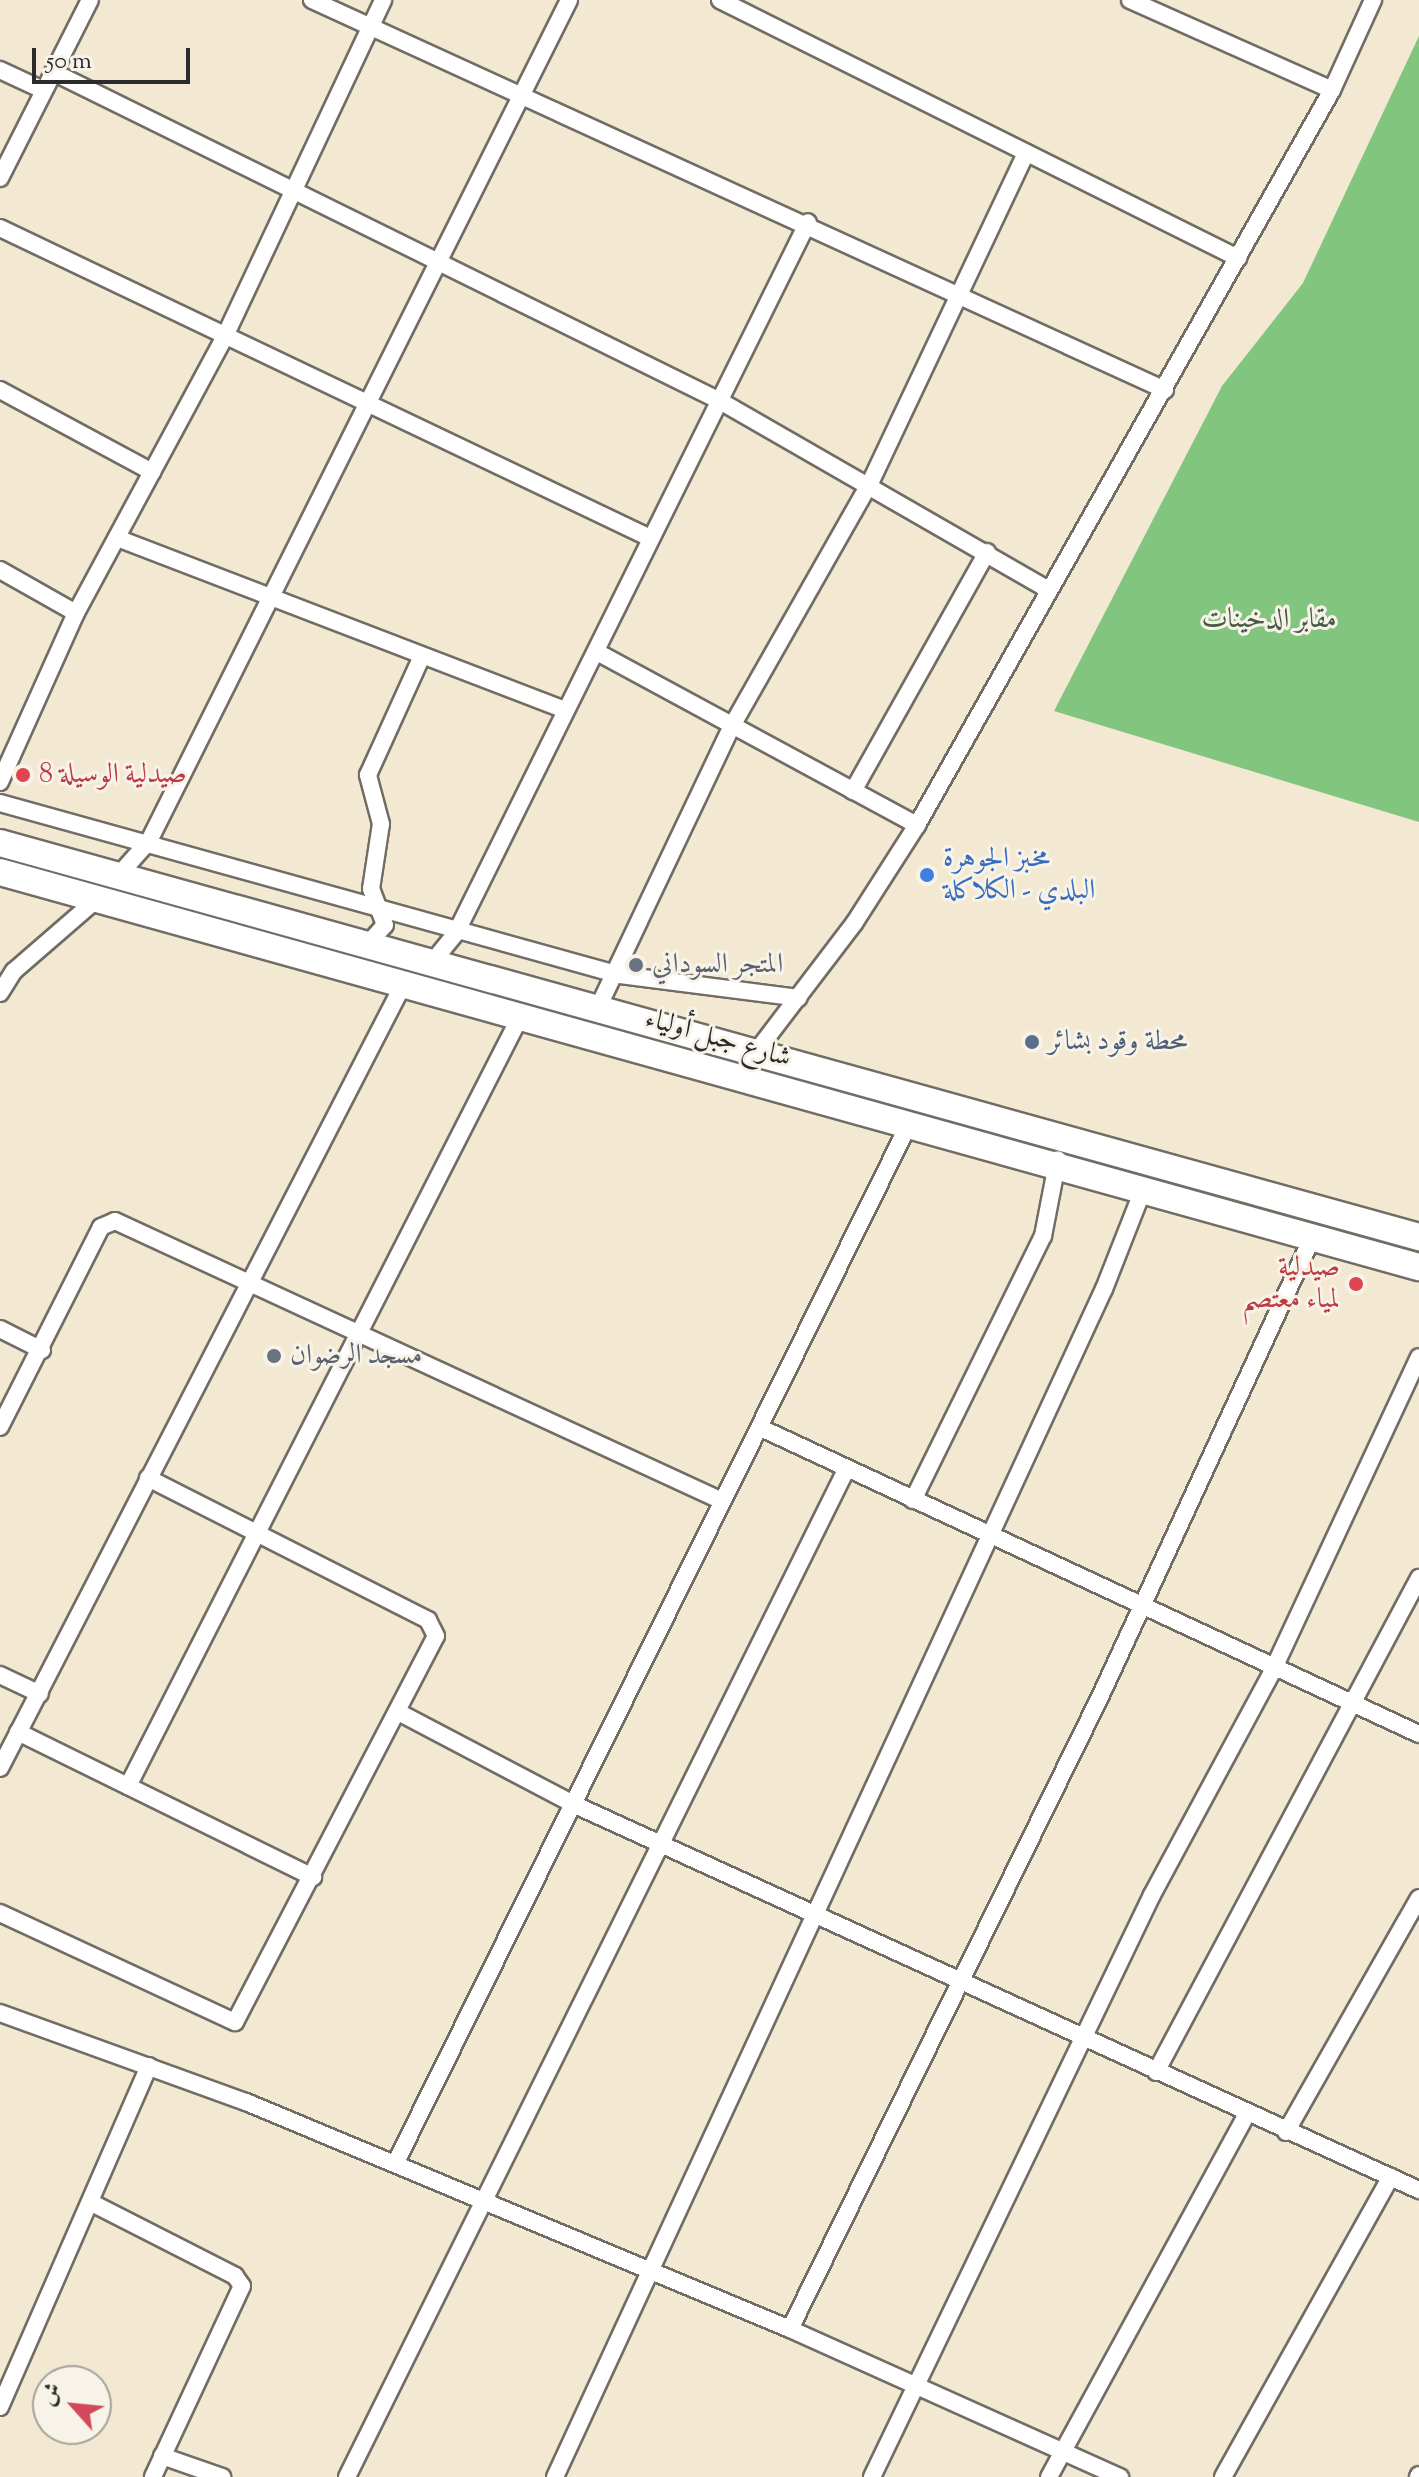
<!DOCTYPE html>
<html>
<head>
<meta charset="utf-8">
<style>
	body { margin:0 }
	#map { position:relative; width:1419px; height:2477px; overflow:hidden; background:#f3e8d2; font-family:"Sorts Mill Goudy",Amiri,serif }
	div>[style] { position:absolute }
	.green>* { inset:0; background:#82c57f }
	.roads { filter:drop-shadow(2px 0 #716d65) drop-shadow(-2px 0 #716d65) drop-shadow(0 2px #716d65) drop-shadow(0 -2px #716d65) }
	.street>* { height:16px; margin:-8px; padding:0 8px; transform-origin:8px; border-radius:8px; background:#fff }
	.primary>* { height:26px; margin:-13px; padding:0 13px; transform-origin:13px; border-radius:13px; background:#fff }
	.dots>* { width:22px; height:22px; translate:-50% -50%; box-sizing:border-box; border:4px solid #f7f3e8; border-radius:50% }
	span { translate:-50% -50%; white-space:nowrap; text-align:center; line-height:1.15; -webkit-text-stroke:6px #f7f3e8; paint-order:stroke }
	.park-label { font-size:28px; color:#455944 }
	.health-label { font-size:28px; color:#be3a42 }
	.left { translate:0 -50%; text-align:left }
	.right { translate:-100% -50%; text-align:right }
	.shop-label { font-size:28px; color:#366cbe }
	.worship-label { font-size:28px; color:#5b616d }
	.street-label { font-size:28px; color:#2b2b2b }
	.service-label { font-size:28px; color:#4e5e75 }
	.north { position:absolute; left:32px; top:2365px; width:80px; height:80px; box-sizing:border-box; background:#f7f3e8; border:2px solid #a5a39c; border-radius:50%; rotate:297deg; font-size:22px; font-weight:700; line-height:32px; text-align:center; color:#2b2b2b }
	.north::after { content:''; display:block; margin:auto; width:28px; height:36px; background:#d1495b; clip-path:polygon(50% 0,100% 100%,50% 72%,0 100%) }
	.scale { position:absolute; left:32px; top:48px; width:158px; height:36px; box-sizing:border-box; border:4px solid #2b2b2b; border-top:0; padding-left:10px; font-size:24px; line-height:28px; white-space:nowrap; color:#2b2b2b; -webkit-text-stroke:6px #f7f3e8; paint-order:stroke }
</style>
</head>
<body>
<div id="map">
	<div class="green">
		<div style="clip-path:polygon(1419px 36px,1419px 822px,1054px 711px,1222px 386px,1303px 283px)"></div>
	</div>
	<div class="roads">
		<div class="street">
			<div style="left:312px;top:0;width:938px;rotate:24.57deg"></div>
			<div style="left:720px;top:0;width:579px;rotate:26.48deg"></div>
			<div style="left:1130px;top:0;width:221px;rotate:24deg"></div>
			<div style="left:0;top:70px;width:47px;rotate:24.9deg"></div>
			<div style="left:53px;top:72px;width:744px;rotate:26.25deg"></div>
			<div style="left:720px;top:401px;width:375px;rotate:29.9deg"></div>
			<div style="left:0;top:178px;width:199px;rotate:-63.2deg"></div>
			<div style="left:0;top:228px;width:718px;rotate:25.49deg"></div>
			<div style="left:0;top:390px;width:173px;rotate:28.3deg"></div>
			<div style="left:117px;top:538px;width:480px;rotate:21deg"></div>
			<div style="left:0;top:570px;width:87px;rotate:29.5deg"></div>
			<div style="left:597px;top:652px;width:364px;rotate:28.4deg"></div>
			<div style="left:0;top:782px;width:185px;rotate:-65.8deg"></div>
			<div style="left:76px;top:613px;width:317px;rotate:-61.7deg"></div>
			<div style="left:226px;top:334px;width:369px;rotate:-64.8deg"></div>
			<div style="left:853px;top:791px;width:274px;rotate:-60.7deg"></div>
			<div style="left:0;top:803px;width:643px;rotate:15.51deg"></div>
			<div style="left:620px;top:975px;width:180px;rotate:7.3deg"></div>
			<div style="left:117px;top:877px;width:48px;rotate:-48.4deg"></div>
			<div style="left:149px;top:841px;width:940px;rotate:-63.46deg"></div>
			<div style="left:366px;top:946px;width:28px;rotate:-48deg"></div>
			<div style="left:385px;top:925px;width:39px;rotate:-111deg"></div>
			<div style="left:371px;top:889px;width:66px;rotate:-81.3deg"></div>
			<div style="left:381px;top:824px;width:51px;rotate:-104.9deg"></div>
			<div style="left:368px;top:775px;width:131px;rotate:-65.6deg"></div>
			<div style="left:430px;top:965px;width:41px;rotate:-50.9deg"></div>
			<div style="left:456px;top:933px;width:793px;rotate:-63.66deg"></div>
			<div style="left:0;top:993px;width:26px;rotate:-58deg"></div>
			<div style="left:14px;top:971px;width:108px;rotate:-40.9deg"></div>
			<div style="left:596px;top:1012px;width:319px;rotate:-64.6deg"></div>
			<div style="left:733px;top:724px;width:279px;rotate:-60.4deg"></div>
			<div style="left:871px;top:481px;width:363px;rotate:-64.7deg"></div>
			<div style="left:744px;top:1081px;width:27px;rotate:-70deg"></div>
			<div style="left:753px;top:1056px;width:168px;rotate:-52.7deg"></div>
			<div style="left:855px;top:922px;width:115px;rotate:-57.4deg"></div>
			<div style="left:917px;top:825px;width:844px;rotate:-60.55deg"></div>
			<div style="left:1332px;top:90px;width:99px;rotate:-65.5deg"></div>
			<div style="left:0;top:1329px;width:47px;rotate:26.6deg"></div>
			<div style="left:0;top:1427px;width:224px;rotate:-63.2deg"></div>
			<div style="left:101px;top:1227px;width:15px;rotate:-23deg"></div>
			<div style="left:115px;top:1221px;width:668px;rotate:24.76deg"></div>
			<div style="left:763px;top:1429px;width:723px;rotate:24.94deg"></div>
			<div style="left:913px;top:1500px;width:294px;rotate:-63.8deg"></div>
			<div style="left:1043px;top:1236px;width:78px;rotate:-79deg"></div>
			<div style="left:0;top:1675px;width:44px;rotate:25.4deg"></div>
			<div style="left:400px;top:1713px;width:195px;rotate:27.7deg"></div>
			<div style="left:573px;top:1804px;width:930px;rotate:24.53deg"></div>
			<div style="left:18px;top:1732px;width:329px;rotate:26.2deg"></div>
			<div style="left:0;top:1768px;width:881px;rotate:-62.77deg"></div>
			<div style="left:128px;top:1786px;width:863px;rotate:-62.99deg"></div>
			<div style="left:0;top:1913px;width:259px;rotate:24.9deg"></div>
			<div style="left:235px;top:2022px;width:435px;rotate:-62.5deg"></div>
			<div style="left:436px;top:1636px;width:18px;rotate:-117deg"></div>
			<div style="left:428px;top:1620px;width:314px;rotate:-153.1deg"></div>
			<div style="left:0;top:2013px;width:262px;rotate:19.9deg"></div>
			<div style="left:246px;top:2102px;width:589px;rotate:22.65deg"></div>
			<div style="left:790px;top:2329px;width:362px;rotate:24.2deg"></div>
			<div style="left:1156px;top:2072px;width:560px;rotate:-61.97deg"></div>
			<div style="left:1286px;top:2132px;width:269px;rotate:-60.4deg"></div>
			<div style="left:395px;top:2164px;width:1158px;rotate:-63.7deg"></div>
			<div style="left:90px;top:2202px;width:163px;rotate:27deg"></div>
			<div style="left:235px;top:2276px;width:12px;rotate:55deg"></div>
			<div style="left:242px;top:2286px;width:211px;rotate:115deg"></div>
			<div style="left:790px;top:2329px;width:704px;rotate:-63.87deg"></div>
			<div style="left:1100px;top:1697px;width:506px;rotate:-65.21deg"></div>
			<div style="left:0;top:2407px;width:372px;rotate:-66.4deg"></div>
			<div style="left:162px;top:2456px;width:64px;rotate:19.3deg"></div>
			<div style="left:347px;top:2477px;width:1124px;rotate:-63.64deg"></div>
			<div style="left:555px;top:2477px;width:1309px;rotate:-65.2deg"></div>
			<div style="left:1104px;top:1289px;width:106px;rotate:-68.5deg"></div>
			<div style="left:872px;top:2477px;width:646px;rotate:-64.31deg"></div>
			<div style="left:1152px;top:1895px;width:255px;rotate:-61.7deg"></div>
			<div style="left:1273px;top:1670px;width:345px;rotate:-65deg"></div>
			<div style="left:1049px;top:2477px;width:412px;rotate:-61.4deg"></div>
			<div style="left:1223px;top:2477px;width:344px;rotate:-60.8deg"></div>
			<div style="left:1418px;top:2477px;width:2px;rotate:-63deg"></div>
		</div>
		<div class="primary">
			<div style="left:0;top:843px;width:1473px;rotate:15.52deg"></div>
			<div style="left:0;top:872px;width:1473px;rotate:15.56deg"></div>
		</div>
	</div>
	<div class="dots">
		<div style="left:23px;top:775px;background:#e0444e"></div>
		<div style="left:927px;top:875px;background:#3f7fe0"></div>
		<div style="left:636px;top:965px;background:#6b7280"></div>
		<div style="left:1032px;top:1042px;background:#5c6f8a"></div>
		<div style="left:1356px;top:1284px;background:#e0444e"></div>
		<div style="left:274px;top:1356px;background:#6b7280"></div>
	</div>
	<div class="park-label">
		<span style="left:1269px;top:620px">مقابر الدخينات</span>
	</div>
	<div class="health-label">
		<span class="left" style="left:39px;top:775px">صيدلية الوسيلة 8</span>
		<span class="right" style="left:1340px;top:1284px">صيدلية<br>لمياء معتصم</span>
	</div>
	<div class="shop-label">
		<span class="left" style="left:943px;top:875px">مخبز الجوهرة<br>البلدي - الكلاكلة</span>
	</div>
	<div class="worship-label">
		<span class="left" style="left:652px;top:965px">المتجر السوداني</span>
		<span class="left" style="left:290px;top:1356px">مسجد الرضوان</span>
	</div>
	<div class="street-label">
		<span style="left:718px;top:1039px;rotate:16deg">شارع جبل أولياء</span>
	</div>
	<div class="service-label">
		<span class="left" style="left:1048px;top:1042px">محطة وقود بشائر</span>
	</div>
	<div class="north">ش</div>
	<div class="scale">50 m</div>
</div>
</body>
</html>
